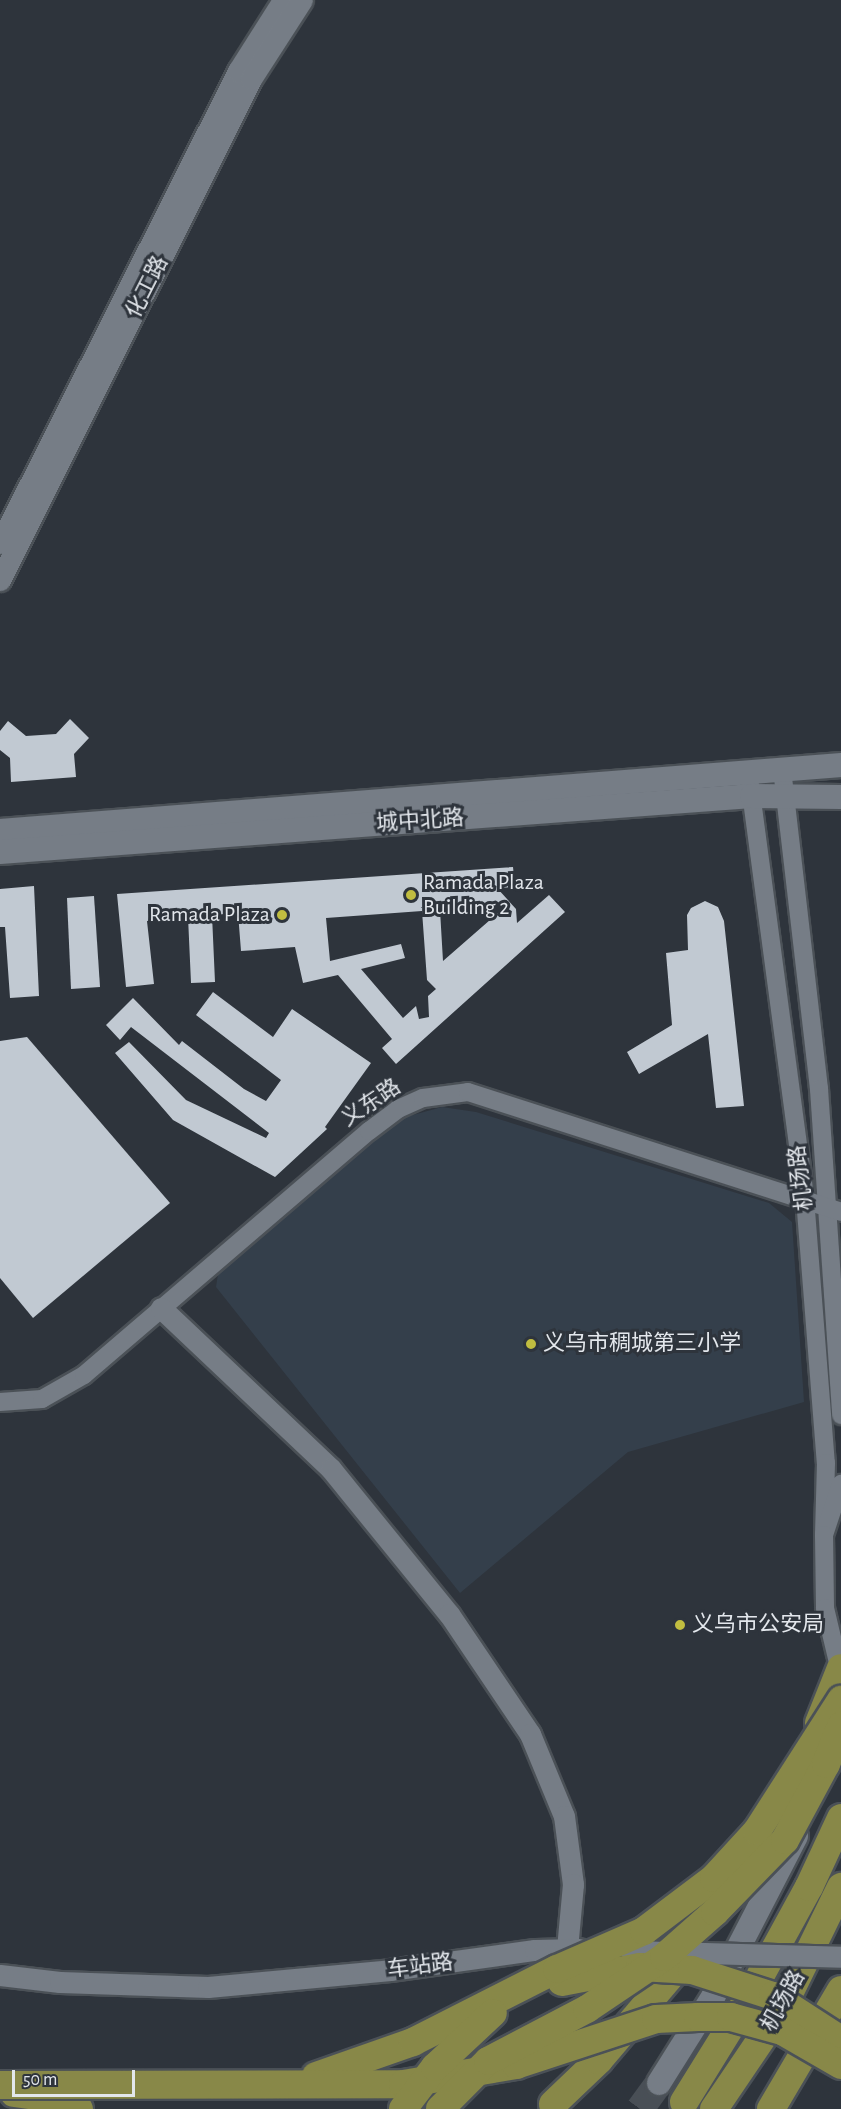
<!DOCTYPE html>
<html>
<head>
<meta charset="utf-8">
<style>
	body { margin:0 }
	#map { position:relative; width:841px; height:2109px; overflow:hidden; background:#2e343c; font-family:"Alegreya Sans","Noto Sans SC",sans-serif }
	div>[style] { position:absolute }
	.built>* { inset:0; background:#343f4b }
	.building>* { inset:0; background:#c1c9d2 }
	.trunk-tunnel>* { height:28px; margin-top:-14px; transform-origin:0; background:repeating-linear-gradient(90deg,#494f56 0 28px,transparent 0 42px) }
	.roads { filter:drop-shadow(2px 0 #4b5157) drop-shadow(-2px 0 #4b5157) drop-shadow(0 2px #4b5157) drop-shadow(0 -2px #4b5157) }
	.minor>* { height:18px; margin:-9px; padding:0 9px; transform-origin:9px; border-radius:9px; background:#767d86 }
	.tertiary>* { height:21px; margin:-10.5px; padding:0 10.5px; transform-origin:10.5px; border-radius:10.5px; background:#767d86 }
	.secondary>* { height:24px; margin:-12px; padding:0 12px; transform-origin:12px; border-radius:12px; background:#767d86 }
	.trunk>* { height:28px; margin:-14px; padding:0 14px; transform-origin:14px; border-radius:14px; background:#888848 }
	.bridges { filter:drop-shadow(2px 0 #4b5157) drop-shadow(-2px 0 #4b5157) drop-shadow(0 2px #4b5157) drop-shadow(0 -2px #4b5157) }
	.tertiary-bridge>* { height:21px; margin:-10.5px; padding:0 10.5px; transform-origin:10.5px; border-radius:10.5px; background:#767d86 }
	.trunk-bridge>* { height:28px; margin:-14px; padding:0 14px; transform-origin:14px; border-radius:14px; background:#888848 }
	.dots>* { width:16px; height:16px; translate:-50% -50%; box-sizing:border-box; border:3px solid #2e343c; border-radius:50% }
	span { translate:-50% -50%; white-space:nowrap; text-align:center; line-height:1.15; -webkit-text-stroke:6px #2e343c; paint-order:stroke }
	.street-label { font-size:22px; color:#e3e7ec }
	.poi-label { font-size:22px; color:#e3e7ec }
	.left { translate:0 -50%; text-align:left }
	.right { translate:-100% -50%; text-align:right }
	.scale { position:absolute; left:12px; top:2070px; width:123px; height:27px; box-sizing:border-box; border:3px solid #e3e7ec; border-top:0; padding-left:8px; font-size:18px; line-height:21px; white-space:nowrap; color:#e3e7ec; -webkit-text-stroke:4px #2e343c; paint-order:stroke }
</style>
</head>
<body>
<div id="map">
	<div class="built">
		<div style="clip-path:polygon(442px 1107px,476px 1112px,769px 1203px,792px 1222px,804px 1402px,628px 1452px,460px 1593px,216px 1287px,219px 1268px,402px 1118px)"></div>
	</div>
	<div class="building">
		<div style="clip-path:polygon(70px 719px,89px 738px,74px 754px,76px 777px,11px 782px,10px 758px,0 750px,0 731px,8px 721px,26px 736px,56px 734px)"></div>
		<div style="clip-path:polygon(evenodd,513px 867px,515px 887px,497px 888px,516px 909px,517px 923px,549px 895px,565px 912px,396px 1064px,382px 1048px,392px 1039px,338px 975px,303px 983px,295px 947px,241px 951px,238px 913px,212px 915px,215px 982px,191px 983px,188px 917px,147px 921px,154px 984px,126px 987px,117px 894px,513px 867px,506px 906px,443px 961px,440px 910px,506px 906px,513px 867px,422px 911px,427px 980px,436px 989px,428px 996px,429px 1017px,419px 1019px,416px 1006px,403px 1018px,361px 969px,405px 958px,401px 944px,330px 961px,326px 918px,422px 911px)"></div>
		<div style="clip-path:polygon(34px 886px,39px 996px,10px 998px,5px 927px,0 927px,0 889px)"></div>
		<div style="clip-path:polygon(94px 896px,100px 987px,71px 989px,67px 898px)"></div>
		<div style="clip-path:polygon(705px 901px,718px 907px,724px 921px,744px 1106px,716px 1108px,708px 1034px,639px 1074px,627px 1052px,672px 1025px,666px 953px,688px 950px,687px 915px,691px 908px)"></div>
		<div style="clip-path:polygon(213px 992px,273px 1037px,292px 1009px,371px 1063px,325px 1127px,327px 1129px,275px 1177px,173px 1120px,115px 1053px,129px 1042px,186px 1100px,266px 1138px,269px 1133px,131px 1027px,120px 1040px,106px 1025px,133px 998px,179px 1045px,182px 1041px,244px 1089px,266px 1101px,281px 1080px,196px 1015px)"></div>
		<div style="clip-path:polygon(27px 1037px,170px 1203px,33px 1318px,0 1278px,0 1041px)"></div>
	</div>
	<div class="trunk-tunnel">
		<div style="left:640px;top:2109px;width:32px;rotate:-54deg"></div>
	</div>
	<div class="roads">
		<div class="minor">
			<div style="left:782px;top:769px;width:322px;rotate:83.4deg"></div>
			<div style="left:819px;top:1089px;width:327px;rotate:86.1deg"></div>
			<div style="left:750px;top:785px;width:417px;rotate:82.4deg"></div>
			<div style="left:805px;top:1198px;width:266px;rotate:85.5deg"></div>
			<div style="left:826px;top:1463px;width:72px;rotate:91.6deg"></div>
			<div style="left:824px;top:1535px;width:54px;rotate:-71.6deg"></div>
			<div style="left:0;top:1402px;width:42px;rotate:-4.1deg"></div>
			<div style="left:42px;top:1399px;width:48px;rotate:-29.7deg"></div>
			<div style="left:84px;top:1375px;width:375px;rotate:-40.6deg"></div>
			<div style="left:369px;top:1131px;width:36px;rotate:-37deg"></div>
			<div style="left:398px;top:1109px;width:27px;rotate:-24deg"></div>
			<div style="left:423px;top:1098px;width:45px;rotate:-7.6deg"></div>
			<div style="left:468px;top:1092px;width:392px;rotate:17.8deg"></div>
			<div style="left:824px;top:1535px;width:73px;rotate:89.2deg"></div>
			<div style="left:825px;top:1608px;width:65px;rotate:76.6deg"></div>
		</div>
		<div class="tertiary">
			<div style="left:0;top:543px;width:529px;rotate:-63.24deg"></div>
			<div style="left:238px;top:71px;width:84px;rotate:-57.6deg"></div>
			<div style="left:0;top:580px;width:560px;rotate:-63.39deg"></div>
			<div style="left:251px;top:79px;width:94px;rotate:-57.2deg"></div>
			<div style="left:161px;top:1308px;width:234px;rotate:43.4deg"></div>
			<div style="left:331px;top:1469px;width:187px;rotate:50.9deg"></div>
			<div style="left:449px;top:1614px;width:145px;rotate:56deg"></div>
			<div style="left:530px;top:1734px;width:89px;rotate:67.5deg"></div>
			<div style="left:564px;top:1816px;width:69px;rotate:82.5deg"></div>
			<div style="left:573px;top:1884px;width:65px;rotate:95.3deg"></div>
			<div style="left:0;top:1975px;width:60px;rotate:6.7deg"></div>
			<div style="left:60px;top:1982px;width:148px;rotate:1.9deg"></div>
			<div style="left:208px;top:1987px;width:183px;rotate:-5.3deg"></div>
			<div style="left:390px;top:1970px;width:146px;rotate:-7.9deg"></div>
			<div style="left:535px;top:1950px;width:44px;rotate:-1.3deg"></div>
		</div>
		<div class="secondary">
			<div style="left:0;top:831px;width:844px;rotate:-4.49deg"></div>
			<div style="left:0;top:852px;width:754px;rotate:-4.26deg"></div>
			<div style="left:752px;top:796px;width:89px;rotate:0.6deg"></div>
			<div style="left:659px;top:2083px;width:102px;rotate:-57.9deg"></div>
			<div style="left:713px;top:1997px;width:181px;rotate:-62.7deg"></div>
		</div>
		<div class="trunk">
			<div style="left:819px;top:1723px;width:59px;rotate:-68.2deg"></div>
			<div style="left:14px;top:2093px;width:36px;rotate:8deg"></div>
			<div style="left:50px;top:2098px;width:31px;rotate:21deg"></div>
			<div style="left:684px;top:2102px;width:118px;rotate:-58.2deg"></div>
			<div style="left:746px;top:2002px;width:131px;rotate:-61.3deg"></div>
			<div style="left:809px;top:1887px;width:76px;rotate:-65.1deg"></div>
			<div style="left:553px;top:2104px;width:64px;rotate:-43.7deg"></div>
			<div style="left:599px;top:2060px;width:140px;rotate:-49.6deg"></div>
			<div style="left:714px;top:2109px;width:120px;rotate:-55.9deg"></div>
			<div style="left:781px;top:2010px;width:137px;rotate:-64deg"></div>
			<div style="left:771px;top:2109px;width:138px;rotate:-59.5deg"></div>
		</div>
	</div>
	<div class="bridges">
		<div class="tertiary-bridge">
			<div style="left:631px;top:1951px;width:210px;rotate:1.6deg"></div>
		</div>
		<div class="trunk-bridge">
			<div style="left:562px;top:1982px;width:79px;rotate:-10.9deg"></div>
			<div style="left:640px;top:1967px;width:52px;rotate:3.3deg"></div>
			<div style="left:692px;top:1970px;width:85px;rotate:17.8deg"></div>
			<div style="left:773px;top:1996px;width:81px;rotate:32.9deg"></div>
			<div style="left:316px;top:2076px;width:103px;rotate:-19.3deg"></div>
			<div style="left:413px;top:2042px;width:161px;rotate:-26.9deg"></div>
			<div style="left:557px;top:1969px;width:95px;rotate:-23.6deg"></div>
			<div style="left:644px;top:1931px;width:88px;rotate:-37.1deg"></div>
			<div style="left:714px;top:1878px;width:64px;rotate:-47.5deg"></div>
			<div style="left:757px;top:1831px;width:156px;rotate:-57.3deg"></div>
			<div style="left:0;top:2085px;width:403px;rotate:-0.1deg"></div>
			<div style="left:403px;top:2084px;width:115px;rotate:-9.5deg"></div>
			<div style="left:516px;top:2065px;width:147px;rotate:-18.2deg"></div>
			<div style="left:656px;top:2019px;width:42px;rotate:-2.7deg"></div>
			<div style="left:698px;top:2017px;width:33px"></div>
			<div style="left:731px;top:2017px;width:53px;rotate:15.4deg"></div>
			<div style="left:782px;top:2031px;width:68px;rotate:30deg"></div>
			<div style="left:403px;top:2109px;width:53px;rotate:-52.7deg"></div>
			<div style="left:435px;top:2067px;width:79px;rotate:-43deg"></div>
			<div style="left:440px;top:2109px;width:68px;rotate:-45deg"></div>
			<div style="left:488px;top:2061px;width:112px;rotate:-27.7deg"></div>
			<div style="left:587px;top:2009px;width:93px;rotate:-34deg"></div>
			<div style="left:664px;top:1957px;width:68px;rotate:-41.4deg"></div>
			<div style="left:715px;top:1912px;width:100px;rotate:-45.8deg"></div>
			<div style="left:785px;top:1840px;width:86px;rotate:-61.7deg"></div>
			<div style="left:826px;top:1764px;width:41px;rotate:-68.5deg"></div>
		</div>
	</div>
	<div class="dots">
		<div style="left:411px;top:895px;background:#c1bd40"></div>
		<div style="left:282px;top:915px;background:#c1bd40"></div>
		<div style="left:531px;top:1344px;background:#c1bd40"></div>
		<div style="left:680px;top:1625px;background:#c1bd40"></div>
	</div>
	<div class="street-label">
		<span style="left:147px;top:287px;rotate:-63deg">化工路</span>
		<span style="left:420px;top:821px;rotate:-4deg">城中北路</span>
		<span style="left:371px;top:1103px;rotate:-34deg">义东路</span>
		<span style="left:801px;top:1178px;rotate:-97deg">机场路</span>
		<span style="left:420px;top:1966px;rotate:-7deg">车站路</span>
		<span style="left:783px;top:2001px;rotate:-61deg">机场路</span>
	</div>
	<div class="poi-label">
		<span class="left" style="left:423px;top:895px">Ramada Plaza<br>Building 2</span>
		<span class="right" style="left:270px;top:915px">Ramada Plaza</span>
		<span class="left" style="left:543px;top:1344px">义乌市稠城第三小学</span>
		<span class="left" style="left:692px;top:1625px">义乌市公安局</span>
	</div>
	<div class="scale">50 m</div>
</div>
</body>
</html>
